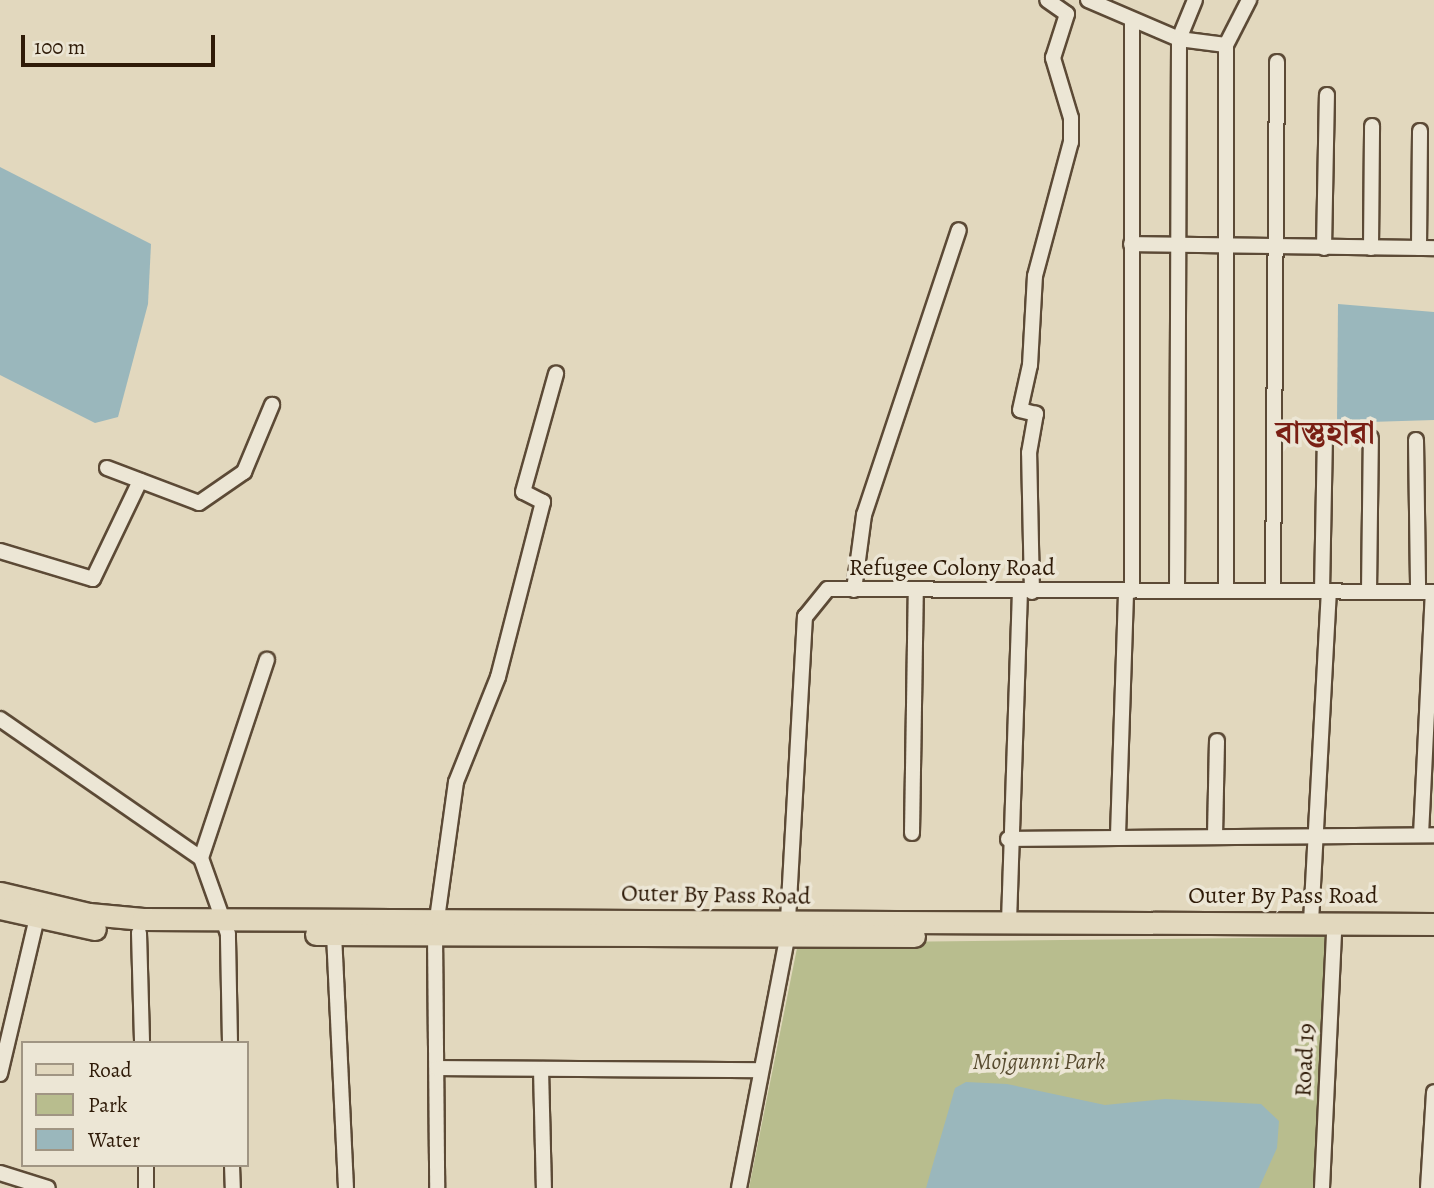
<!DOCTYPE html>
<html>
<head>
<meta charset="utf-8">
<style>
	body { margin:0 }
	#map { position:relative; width:1434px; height:1188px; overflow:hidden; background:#e2d8be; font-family:Alegreya,"Noto Serif Bengali",serif }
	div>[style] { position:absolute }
	.green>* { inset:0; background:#b8bd8e }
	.water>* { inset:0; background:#9ab7bc }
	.roads { filter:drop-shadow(2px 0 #5c4a36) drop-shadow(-2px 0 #5c4a36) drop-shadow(0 2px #5c4a36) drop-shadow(0 -2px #5c4a36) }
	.minor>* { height:14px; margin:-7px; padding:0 7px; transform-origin:7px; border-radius:7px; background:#ece6d5 }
	.primary>* { height:21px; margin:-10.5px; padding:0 10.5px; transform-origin:10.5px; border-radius:10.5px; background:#e2d8be }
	span { translate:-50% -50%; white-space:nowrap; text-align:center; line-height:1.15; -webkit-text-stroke:7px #ece6d5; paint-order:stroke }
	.street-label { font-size:24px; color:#2f1b08 }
	.park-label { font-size:24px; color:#584c30; font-style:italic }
	.district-label { font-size:32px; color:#7a1f14; font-weight:700 }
	.legend { position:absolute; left:21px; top:1041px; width:228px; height:126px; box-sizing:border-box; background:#ece6d5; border:2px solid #a09583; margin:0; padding:9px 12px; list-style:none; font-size:21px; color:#2f1b08 }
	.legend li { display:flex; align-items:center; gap:14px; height:35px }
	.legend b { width:35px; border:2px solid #a09583 }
	.scale { position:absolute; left:21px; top:35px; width:194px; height:32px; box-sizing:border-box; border:4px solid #2f1b08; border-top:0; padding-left:9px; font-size:21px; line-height:24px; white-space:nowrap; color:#2f1b08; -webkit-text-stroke:5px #ece6d5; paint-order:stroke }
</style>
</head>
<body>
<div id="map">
	<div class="green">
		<div style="clip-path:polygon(1329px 937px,1317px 1188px,749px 1188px,798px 943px)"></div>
	</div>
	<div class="water">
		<div style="clip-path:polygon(0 167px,151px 244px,148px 304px,118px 417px,95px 423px,0 375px)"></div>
		<div style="clip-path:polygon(1338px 304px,1434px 312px,1434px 420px,1337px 423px)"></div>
		<div style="clip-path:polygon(966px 1082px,1007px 1084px,1105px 1105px,1165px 1099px,1261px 1104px,1279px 1121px,1277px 1148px,1259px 1188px,926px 1188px,955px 1088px)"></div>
	</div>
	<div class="roads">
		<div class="minor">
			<div style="left:1088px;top:0;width:99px;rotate:23.2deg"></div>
			<div style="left:1179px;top:39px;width:47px;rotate:7.3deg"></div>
			<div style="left:1132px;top:20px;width:571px;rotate:90deg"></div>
			<div style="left:1131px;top:244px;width:303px;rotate:0.8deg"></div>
			<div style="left:1324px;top:248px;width:153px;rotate:-88.9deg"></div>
			<div style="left:1371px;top:248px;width:122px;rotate:-89.5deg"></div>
			<div style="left:1419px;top:248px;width:117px;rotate:-89.5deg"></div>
			<div style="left:1416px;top:440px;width:152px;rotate:89.2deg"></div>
			<div style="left:107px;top:468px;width:98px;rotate:20.8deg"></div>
			<div style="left:199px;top:503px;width:55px;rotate:-34.6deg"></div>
			<div style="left:244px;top:472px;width:73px;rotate:-67.3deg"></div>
			<div style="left:0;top:551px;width:97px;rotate:16.8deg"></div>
			<div style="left:93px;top:579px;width:109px;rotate:-64.4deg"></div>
			<div style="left:854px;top:590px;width:76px;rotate:-82.4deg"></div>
			<div style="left:864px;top:515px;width:300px;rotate:-71.6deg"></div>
			<div style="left:1177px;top:590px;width:551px;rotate:-89.79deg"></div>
			<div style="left:1179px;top:39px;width:42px;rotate:-67.7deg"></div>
			<div style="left:1226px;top:591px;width:546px;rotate:-90deg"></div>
			<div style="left:1226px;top:45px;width:51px;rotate:-62.9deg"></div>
			<div style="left:1273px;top:591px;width:529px;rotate:-89.57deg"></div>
			<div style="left:1322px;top:591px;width:153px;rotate:-88.9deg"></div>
			<div style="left:1032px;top:592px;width:139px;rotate:-91.2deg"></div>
			<div style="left:1029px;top:453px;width:40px;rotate:-80deg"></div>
			<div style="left:1036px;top:414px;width:16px;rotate:-166deg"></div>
			<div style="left:1020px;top:410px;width:46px;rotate:-77.5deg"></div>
			<div style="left:1030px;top:365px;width:89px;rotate:-86.8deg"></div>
			<div style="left:1035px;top:276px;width:139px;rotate:-75deg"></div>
			<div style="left:1071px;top:142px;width:24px;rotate:-90deg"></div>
			<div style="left:1071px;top:118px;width:63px;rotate:-106.7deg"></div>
			<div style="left:1053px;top:58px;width:46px;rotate:-72.3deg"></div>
			<div style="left:1067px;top:14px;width:24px;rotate:-145deg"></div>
			<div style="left:1369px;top:592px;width:154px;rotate:-89.3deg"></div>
			<div style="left:0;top:719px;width:244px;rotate:34.7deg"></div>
			<div style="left:912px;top:833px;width:243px;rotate:-89.1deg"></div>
			<div style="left:1118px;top:835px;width:244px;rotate:-88.1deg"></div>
			<div style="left:1421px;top:835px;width:243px;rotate:-87.2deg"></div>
			<div style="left:1215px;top:836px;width:95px;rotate:-88.8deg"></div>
			<div style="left:1008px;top:839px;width:426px;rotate:-0.5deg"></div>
			<div style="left:437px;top:919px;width:138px;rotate:-82.1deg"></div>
			<div style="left:456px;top:782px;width:113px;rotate:-68.2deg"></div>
			<div style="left:498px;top:677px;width:181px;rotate:-75.6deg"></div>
			<div style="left:543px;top:502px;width:22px;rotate:-153deg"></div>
			<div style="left:523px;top:492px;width:123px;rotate:-74.4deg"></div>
			<div style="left:1009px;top:922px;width:329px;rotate:-88.1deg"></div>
			<div style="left:1311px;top:922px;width:331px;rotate:-86.9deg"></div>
			<div style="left:139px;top:933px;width:110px;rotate:88.4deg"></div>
			<div style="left:334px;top:934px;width:254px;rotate:87.3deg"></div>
			<div style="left:435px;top:934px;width:254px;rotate:89.5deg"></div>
			<div style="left:230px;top:1043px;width:109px;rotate:-91.1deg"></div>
			<div style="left:228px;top:934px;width:81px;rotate:-109.6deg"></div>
			<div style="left:201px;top:858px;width:209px;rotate:-71.6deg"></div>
			<div style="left:437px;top:1068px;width:322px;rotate:0.4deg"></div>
			<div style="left:541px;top:1069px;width:119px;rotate:88.6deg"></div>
			<div style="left:0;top:1074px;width:161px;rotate:-76.7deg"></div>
			<div style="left:146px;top:1165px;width:23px;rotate:90deg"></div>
			<div style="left:232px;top:1165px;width:23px;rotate:88deg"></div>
			<div style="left:0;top:1173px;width:50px;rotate:17.4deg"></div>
			<div style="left:739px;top:1188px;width:255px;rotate:-79.1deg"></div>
			<div style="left:787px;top:938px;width:322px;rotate:-86.8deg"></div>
			<div style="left:805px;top:617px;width:36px;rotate:-51deg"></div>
			<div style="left:828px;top:589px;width:606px;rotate:0.28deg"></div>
			<div style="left:1322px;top:1188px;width:254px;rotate:-87.3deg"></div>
			<div style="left:1428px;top:1188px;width:96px;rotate:-86.4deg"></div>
		</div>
		<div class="primary">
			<div style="left:0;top:893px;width:91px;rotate:13.3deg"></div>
			<div style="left:89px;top:914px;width:54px;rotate:5.3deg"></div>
			<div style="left:143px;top:919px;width:1291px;rotate:0.22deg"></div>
			<div style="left:0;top:908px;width:97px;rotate:12.5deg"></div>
			<div style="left:316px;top:934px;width:598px;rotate:0.19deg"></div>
		</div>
	</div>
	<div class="street-label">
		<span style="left:952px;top:568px">Refugee Colony Road</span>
		<span style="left:716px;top:895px;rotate:1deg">Outer By Pass Road</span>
		<span style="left:1283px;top:896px">Outer By Pass Road</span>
		<span style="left:1305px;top:1060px;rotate:-87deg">Road 19</span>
	</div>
	<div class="park-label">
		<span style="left:1039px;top:1062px">Mojgunni Park</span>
	</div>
	<div class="district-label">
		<span style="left:1325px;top:432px">বাস্তুহারা</span>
	</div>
	<ul class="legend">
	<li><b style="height:9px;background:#e2d8be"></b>Road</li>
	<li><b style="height:19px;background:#b8bd8e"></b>Park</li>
	<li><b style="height:19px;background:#9ab7bc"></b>Water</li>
	</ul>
	<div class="scale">100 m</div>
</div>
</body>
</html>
